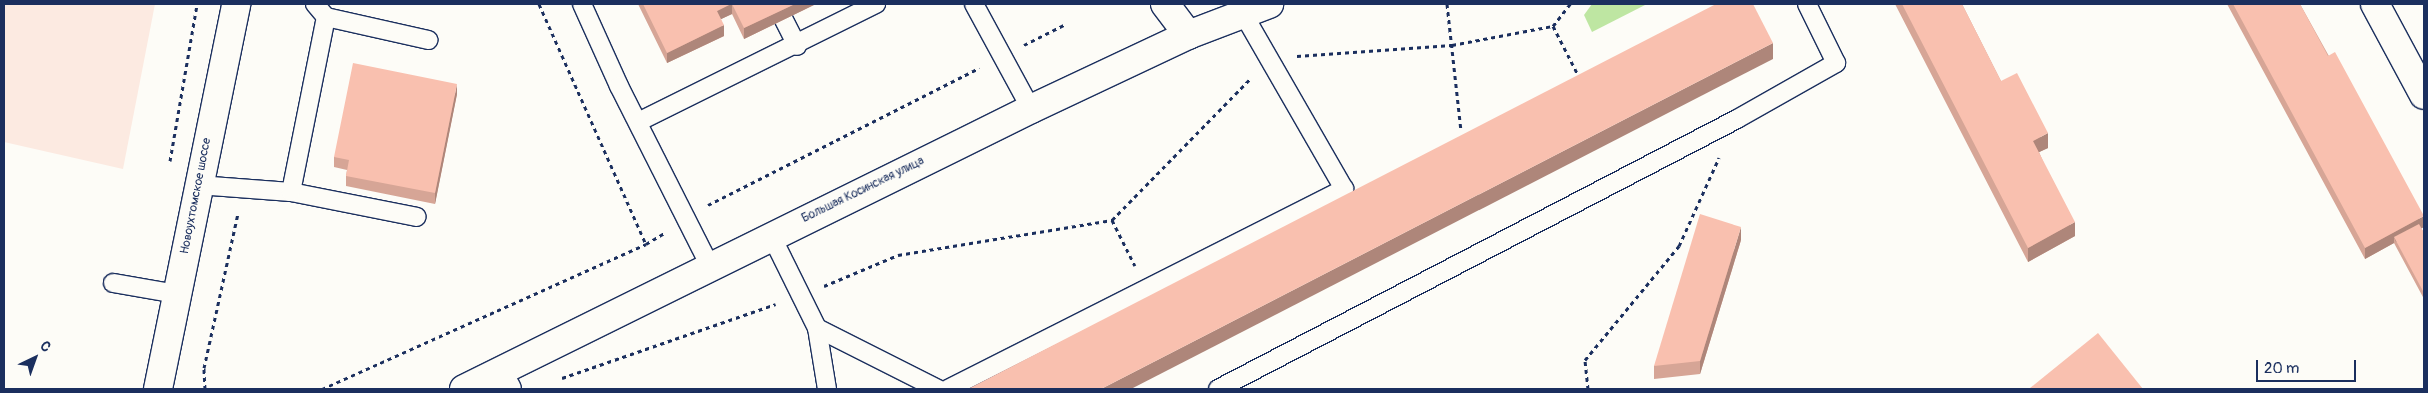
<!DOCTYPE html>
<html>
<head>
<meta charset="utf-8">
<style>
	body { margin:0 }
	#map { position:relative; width:2428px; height:393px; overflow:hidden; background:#fdfcf7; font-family:Pangolin,sans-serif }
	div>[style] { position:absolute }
	.built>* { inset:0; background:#fceae1 }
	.green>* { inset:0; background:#bee6a2 }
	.path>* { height:3px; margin-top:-1.5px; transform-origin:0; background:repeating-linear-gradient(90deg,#1b2f5e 0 4px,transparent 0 8px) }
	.roads { filter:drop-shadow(1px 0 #1b2f5e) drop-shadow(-1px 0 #1b2f5e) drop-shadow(0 1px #1b2f5e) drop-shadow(0 -1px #1b2f5e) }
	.lane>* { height:18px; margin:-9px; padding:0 9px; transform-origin:9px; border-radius:9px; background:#fdfcf7 }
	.street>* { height:28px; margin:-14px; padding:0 14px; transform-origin:14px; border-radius:14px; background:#fdfcf7 }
	.secondary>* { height:28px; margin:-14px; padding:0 14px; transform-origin:14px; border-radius:14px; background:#fdfcf7 }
	.wall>* { inset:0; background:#d6a596 }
	.shaded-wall>* { inset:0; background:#ae867a }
	.building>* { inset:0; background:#f9c0af }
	span { translate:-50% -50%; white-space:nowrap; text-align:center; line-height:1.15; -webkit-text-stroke:4px #fdfcf7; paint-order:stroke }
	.street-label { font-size:12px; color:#1b2f5e }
	.frame { position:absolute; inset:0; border:5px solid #1b2f5e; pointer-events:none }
	.north { position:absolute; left:10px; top:333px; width:50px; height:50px; -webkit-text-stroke:4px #fdfcf7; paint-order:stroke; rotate:42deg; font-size:14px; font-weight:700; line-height:20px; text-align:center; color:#1b2f5e }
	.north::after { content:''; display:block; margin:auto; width:18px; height:22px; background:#1b2f5e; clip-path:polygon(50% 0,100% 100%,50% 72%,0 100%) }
	.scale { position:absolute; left:2256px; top:360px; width:100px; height:22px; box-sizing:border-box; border:2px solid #1b2f5e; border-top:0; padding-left:6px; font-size:15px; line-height:18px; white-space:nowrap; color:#1b2f5e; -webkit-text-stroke:4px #fdfcf7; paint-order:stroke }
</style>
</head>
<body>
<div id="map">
	<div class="built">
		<div style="clip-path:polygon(4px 4px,155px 4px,123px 169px,4px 142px)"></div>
	</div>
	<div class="green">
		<div style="clip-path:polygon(1592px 4px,1647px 4px,1592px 32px,1584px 15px)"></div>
	</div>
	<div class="path">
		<div style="left:539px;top:4px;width:263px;rotate:66deg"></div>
		<div style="left:1447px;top:4px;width:128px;rotate:83.7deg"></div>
		<div style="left:1553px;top:26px;width:53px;rotate:62.9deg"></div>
		<div style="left:1024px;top:45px;width:47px;rotate:-26.6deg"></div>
		<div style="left:1297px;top:56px;width:155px;rotate:-4.1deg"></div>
		<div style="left:1452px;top:45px;width:103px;rotate:-10.7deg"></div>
		<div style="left:1553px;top:26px;width:28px;rotate:-52deg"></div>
		<div style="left:170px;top:161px;width:159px;rotate:-80.2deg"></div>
		<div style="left:708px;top:205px;width:304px;rotate:-26.8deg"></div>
		<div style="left:1112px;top:220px;width:51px;rotate:63.4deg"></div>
		<div style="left:824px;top:286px;width:80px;rotate:-22.7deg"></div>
		<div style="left:898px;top:255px;width:217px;rotate:-9.3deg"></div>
		<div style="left:1112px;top:220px;width:199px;rotate:-45.6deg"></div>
		<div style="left:562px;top:378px;width:226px;rotate:-19.1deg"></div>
		<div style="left:205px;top:389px;width:21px;rotate:-93deg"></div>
		<div style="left:204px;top:368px;width:158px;rotate:-77.6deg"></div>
		<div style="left:322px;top:389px;width:355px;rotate:-24.1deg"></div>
		<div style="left:646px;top:244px;width:21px;rotate:-31deg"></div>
		<div style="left:1588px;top:389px;width:29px;rotate:-96deg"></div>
		<div style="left:1585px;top:360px;width:148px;rotate:-50.5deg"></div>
		<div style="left:1679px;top:246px;width:97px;rotate:-65.6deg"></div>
	</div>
	<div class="roads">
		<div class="lane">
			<div style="left:315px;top:4px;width:17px;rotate:50deg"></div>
			<div style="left:326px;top:17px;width:105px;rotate:12.7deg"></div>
			<div style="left:582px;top:4px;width:90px;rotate:65.7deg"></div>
			<div style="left:619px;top:86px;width:202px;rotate:63.2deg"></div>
			<div style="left:974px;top:4px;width:119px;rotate:61.5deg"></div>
			<div style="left:784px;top:20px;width:29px;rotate:63deg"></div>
			<div style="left:638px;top:122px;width:266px;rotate:-26.4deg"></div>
			<div style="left:198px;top:185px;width:93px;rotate:4.3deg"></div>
			<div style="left:291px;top:192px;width:128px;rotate:11.2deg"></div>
			<div style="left:291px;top:192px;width:178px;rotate:-78.7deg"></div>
			<div style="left:771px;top:235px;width:104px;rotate:63.7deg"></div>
			<div style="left:817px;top:328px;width:136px;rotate:26.8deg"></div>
			<div style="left:113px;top:283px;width:65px;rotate:9.8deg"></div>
			<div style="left:817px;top:328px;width:62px;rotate:80.7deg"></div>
			<div style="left:948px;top:389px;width:444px;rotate:-26.8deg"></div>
			<div style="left:1344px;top:189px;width:201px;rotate:-119.9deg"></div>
			<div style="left:1218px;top:389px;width:585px;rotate:-27.48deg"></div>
			<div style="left:1737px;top:119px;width:114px;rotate:-29.5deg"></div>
			<div style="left:1836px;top:63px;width:66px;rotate:-116.2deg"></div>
		</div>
		<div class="street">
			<div style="left:2375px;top:4px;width:103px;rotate:61.7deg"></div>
			<div style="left:498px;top:373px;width:18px;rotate:61deg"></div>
		</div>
		<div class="secondary">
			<div style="left:1165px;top:4px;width:39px;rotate:53deg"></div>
			<div style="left:158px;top:389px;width:393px;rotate:-78.5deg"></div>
			<div style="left:464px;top:389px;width:632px;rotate:-26.28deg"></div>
			<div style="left:1031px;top:109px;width:174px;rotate:-25.2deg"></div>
			<div style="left:1188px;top:35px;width:87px;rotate:-20.9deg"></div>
		</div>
	</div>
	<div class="wall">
		<div style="clip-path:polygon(638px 4px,816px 4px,744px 39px,732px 14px,721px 19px,724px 36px,667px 63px)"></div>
		<div style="clip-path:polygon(1895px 4px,1962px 4px,2001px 81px,2048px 148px,2039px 152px,2075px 236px,2028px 262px)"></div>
		<div style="clip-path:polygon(2227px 4px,2300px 4px,2424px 227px,2421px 228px,2424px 233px,2424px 299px,2394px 243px,2365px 259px)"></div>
		<div style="clip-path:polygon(457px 94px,435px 204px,346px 186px,346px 176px,347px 170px,334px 167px,334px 157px)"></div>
		<div style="clip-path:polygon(1741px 240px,1700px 374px,1654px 379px,1654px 366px)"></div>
	</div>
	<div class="shaded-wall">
		<div style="clip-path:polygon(731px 4px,732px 4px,732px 14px,717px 21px,717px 11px)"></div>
		<div style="clip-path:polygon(795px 4px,816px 4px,744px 39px,744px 28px)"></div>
		<div style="clip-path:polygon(724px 25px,724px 36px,667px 63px,667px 53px)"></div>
		<div style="clip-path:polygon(1773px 43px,1773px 59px,1131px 389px,1101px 389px)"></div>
		<div style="clip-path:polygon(457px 84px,457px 94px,435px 204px,435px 193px)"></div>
		<div style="clip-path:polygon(2048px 133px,2048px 148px,2033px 155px,2033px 141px)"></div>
		<div style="clip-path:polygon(2424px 216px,2424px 227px,2396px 242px,2394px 237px,2394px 243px,2365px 259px,2365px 248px)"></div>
		<div style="clip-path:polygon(2075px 222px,2075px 236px,2028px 262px,2028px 248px)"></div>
		<div style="clip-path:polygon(1741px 227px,1741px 240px,1700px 374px,1700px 361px)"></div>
	</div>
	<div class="building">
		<div style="clip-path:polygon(643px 4px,731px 4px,717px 11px,724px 25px,667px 53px)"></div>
		<div style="clip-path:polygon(732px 4px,795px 4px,744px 28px)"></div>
		<div style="clip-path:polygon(1716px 4px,1753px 4px,1773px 43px,1101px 389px,971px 389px,970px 388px)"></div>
		<div style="clip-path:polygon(1902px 4px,1962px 4px,2001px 81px,2017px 73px,2048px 133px,2033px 141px,2075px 222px,2028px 248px)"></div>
		<div style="clip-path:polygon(2233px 4px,2300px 4px,2328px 56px,2335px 52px,2424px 216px,2365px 248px)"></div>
		<div style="clip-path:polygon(353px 63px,457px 84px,435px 193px,346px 176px,349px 160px,334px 157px)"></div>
		<div style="clip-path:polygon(1700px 214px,1741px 227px,1700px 361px,1654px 366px)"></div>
		<div style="clip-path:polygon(2419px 224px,2424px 233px,2424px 293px,2394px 237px)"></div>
		<div style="clip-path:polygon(2098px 333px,2143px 389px,2031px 389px,2030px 388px)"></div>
	</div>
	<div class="street-label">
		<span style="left:863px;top:190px;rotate:-26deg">Большая Косинская улица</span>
		<span style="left:196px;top:196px;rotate:-79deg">Новоухтомское шоссе</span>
	</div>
	<div class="frame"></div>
	<div class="north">С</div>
	<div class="scale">20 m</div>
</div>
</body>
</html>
